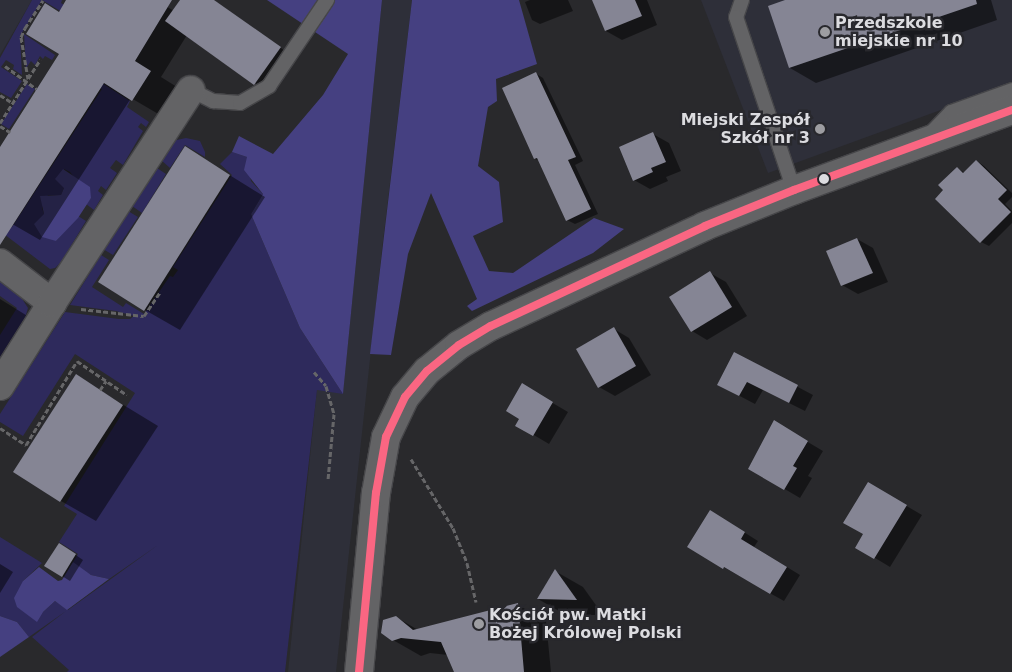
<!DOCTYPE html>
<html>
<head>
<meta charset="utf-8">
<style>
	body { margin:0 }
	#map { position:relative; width:1012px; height:672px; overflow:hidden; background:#29292c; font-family:"DejaVu Sans",sans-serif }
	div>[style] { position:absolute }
	.built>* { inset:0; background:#2e2f39 }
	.green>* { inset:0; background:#2e2a5c }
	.forest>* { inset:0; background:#454081 }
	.shadow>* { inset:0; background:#0007 }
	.building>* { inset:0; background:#858594 }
	.path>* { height:3px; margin-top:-1.5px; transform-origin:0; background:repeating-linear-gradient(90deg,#666668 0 5px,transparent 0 7.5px) }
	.roads { filter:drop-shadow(1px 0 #464649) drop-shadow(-1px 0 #464649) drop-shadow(0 1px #464649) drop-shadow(0 -1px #464649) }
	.lane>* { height:14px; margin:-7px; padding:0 7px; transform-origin:7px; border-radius:7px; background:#636365 }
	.street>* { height:28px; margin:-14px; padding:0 14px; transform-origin:14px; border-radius:14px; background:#636365 }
	.bus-1>* { height:8px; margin:-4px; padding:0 4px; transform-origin:4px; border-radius:4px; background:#fa6682 }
	.dots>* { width:14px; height:14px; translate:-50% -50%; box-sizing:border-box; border:2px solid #28282d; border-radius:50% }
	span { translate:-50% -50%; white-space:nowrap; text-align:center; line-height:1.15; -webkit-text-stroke:5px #28282d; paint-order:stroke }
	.poi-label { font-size:16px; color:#dcdce0; font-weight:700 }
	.left { translate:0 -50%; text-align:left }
	.right { translate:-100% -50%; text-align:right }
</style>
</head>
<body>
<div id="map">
	<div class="built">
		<div style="clip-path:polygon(0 0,32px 0,0 55px)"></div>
		<div style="clip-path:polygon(382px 0,412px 0,382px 249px,336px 672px,288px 672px,317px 389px,343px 393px)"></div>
		<div style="clip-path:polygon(701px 0,1012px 0,1012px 84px,768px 173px)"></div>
	</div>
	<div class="green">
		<div style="clip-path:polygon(32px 0,62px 0,61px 3px,80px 15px,77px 21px,42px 0,20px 36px,22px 75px,13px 69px,14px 65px,6px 60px,1px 67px,22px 81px,11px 98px,0 92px,0 58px)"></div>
		<div style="clip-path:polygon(24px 34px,55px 55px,52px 60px,45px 56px,43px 59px,40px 56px,35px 65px,31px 61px,26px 68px)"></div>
		<div style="clip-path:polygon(94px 78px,130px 101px,127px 107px,149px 122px,146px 127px,141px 123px,138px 127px,143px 131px,123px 165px,116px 160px,110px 168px,117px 173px,106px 190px,101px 186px,98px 191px,103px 195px,94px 210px,86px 204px,91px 198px,70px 172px,64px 169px,64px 188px,61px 195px,48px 195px,42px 208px,44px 214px,56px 241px,78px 216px,86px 221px,61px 262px,55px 268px,50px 269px,0 231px,0 220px,12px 227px,102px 89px,91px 82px)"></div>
		<div style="clip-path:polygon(27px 84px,35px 89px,9px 129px,1px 124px)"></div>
		<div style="clip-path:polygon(186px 138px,200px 141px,205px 152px,205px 157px,185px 145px,170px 168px,161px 160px,172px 141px)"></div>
		<div style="clip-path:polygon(232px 152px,247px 157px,251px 181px,263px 194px,251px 214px,300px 328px,343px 394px,317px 390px,285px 672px,67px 672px,69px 670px,32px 637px,66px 611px,29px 637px,17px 622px,0 616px,0 537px,42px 563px,23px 581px,43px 612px,55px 601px,68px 610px,158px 545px,109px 579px,91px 575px,75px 566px,73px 562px,78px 554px,59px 542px,77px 514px,64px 506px,135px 393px,75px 354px,23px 436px,0 422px,0 414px,65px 312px,119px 319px,130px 319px,134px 316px,116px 311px,70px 305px,101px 255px,109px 260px,92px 287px,123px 307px,126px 303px,144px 314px,170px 276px,173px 277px,178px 270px,173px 267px,232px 175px,220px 164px)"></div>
		<div style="clip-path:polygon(157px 168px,166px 174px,142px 213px,132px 206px)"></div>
		<div style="clip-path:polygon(128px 211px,138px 217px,113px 255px,103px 249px)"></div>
		<div style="clip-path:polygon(0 278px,17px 291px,28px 308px,25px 318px,0 357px,0 335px,17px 308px,0 296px)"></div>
	</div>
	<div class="forest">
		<div style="clip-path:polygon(267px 0,382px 0,343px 394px,300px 328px,251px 214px,263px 194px,244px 170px,247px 157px,232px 152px,239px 136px,273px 154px,323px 95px,348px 54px)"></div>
		<div style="clip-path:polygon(412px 0,519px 0,537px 64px,496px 79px,497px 101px,488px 107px,478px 166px,499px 182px,503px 222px,473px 236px,489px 271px,513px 273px,594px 218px,624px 229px,593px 253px,472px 311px,467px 306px,477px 299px,431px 193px,408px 254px,391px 355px,370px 354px)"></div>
		<div style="clip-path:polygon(63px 169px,90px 187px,91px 198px,78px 218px,56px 241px,42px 237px,34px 224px,44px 214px,40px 196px,61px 195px,64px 188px,55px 179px)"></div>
		<div style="clip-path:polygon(73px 562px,91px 575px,109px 579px,67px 610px,55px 601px,43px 612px,37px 622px,17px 607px,14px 598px,23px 581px,39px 567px,58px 581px,62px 580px)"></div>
		<div style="clip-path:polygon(0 616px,17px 622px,29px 637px,0 657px)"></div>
	</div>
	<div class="shadow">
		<div style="clip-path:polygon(68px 0,156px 0,174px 11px,182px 0,213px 0,288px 53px,262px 88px,187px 35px,161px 77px,177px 87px,160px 115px,131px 98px,40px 240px,0 217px,0 149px,61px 54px,60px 13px)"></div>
		<div style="clip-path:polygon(530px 0,568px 0,573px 11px,540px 24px,532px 20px,525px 2px)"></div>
		<div style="clip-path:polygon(593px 0,647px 0,657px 25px,622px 40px,606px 31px)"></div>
		<div style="clip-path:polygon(789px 0,991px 0,997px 20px,816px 83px,790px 68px)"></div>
		<div style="clip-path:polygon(535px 73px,543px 78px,583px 161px,575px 165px,598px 214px,575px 224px,567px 220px,540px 161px,535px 159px)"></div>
		<div style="clip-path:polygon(653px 134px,669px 143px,681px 171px,666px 177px,668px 181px,650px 189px,634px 180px)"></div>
		<div style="clip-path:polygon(186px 148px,265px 197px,180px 330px,145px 310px)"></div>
		<div style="clip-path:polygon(977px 161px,984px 166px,1012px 193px,1012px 197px,1005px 204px,1012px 211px,1012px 223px,989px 246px,981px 242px,937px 198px,945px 190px,957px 168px,965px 173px)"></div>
		<div style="clip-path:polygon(857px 239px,873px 248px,888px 282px,858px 294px,842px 285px)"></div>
		<div style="clip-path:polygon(710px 273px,726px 282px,747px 316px,707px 340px,692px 331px)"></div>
		<div style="clip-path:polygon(0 299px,42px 325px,0 392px)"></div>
		<div style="clip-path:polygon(614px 329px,629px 338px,651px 375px,615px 396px,599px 387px)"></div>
		<div style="clip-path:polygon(734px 353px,813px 395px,805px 411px,763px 390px,755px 404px,734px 393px)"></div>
		<div style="clip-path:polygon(76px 376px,158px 426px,96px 521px,61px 501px)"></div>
		<div style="clip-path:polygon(522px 385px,568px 412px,549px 444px,517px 425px,521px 419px)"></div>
		<div style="clip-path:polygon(774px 422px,823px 451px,808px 476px,812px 478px,800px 498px,749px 468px)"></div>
		<div style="clip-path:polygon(869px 484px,922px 515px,890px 567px,857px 547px,865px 534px)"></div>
		<div style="clip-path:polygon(723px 519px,758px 541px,754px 547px,800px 575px,784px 601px,688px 547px)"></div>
		<div style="clip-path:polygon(67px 549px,83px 560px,70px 581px,62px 576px)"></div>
		<div style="clip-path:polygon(0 564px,13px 572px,0 593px)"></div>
		<div style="clip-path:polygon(555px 571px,583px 587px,603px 615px,566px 615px,538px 599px)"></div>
		<div style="clip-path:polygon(518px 605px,546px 621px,551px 672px,455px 672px,448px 655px,430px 653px,421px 656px,393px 640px,396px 617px,418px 630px)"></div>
	</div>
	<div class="building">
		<div style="clip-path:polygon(66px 0,172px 0,135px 61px,151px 71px,132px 101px,104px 83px,0 245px,0 147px,59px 54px,26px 34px,45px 3px,59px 12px)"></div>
		<div style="clip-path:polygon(180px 0,214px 0,281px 47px,254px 85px,165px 21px)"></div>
		<div style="clip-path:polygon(592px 0,635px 0,642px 16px,605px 31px)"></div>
		<div style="clip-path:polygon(785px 0,976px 0,977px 4px,789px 68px,768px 6px)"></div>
		<div style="clip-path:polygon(536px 72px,576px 157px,568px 160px,591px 209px,566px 221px,537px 158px,534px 159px,502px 88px)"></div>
		<div style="clip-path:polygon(653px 132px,666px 162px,651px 168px,653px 172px,633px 181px,619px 147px)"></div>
		<div style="clip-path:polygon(185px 146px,230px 175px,144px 311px,98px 282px)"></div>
		<div style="clip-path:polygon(976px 160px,1007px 190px,998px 199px,1011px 212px,980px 243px,935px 199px,943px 190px,938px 185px,957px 167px,963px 173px)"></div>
		<div style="clip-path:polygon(857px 238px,873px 273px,841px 286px,826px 251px)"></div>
		<div style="clip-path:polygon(710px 271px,732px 307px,691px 332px,669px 297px)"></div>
		<div style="clip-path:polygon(614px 327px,636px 366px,598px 388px,576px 349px)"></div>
		<div style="clip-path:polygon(734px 352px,798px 385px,789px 403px,747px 382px,739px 396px,717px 385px)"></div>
		<div style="clip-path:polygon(76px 374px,123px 405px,60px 502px,13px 472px)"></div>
		<div style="clip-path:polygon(522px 383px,553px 402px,533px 436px,515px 426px,519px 419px,506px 411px)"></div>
		<div style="clip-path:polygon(774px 420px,808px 441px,793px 466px,797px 468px,784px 490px,748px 469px)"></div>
		<div style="clip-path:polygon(868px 482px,907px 505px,874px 559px,855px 548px,863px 534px,843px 523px)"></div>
		<div style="clip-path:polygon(710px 510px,745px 532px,741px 539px,787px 567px,770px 594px,724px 567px,723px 569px,687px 547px)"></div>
		<div style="clip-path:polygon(59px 543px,76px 554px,62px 577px,44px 566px)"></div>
		<div style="clip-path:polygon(555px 569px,577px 600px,537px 599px)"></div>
		<div style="clip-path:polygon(518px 603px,524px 672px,454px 672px,441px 642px,401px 638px,392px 641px,381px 633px,383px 620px,396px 616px,413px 630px)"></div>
	</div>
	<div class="path">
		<div style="left:5px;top:66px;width:39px;rotate:36deg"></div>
		<div style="left:28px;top:79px;width:43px;rotate:-99.5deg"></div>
		<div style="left:21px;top:37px;width:10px;rotate:-66deg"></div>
		<div style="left:25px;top:28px;width:33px;rotate:-57deg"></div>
		<div style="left:0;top:95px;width:15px;rotate:32deg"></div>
		<div style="left:0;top:123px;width:75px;rotate:-57.6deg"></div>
		<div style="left:0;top:126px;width:12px;rotate:31deg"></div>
		<div style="left:81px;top:309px;width:63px;rotate:6.3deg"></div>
		<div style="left:144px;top:316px;width:30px;rotate:-56deg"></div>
		<div style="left:314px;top:372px;width:18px;rotate:49deg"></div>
		<div style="left:326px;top:386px;width:29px;rotate:74deg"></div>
		<div style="left:334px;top:414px;width:66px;rotate:95.2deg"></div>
		<div style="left:100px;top:390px;width:11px;rotate:-56deg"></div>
		<div style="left:0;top:428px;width:31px;rotate:33deg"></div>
		<div style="left:26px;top:445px;width:98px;rotate:-58.7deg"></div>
		<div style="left:77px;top:361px;width:60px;rotate:34.2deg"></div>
		<div style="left:411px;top:459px;width:81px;rotate:58.7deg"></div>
		<div style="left:453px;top:528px;width:38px;rotate:68deg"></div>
		<div style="left:467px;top:563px;width:40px;rotate:77deg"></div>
	</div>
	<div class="roads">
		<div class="lane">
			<div style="left:742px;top:0;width:18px;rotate:109deg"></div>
			<div style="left:736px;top:17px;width:182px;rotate:71.5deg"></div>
			<div style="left:191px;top:90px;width:25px;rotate:27deg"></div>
			<div style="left:213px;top:101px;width:27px;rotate:4deg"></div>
			<div style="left:240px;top:103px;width:34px;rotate:-30deg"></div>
			<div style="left:269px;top:86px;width:104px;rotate:-56deg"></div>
			<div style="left:929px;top:135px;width:32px;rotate:-46deg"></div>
			<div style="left:951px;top:112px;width:65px;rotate:-19.8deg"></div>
		</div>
		<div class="street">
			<div style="left:0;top:263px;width:66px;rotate:37.6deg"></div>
			<div style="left:52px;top:303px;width:98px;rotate:122.1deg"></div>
			<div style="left:52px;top:303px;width:254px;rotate:-56.9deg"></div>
			<div style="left:359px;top:672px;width:180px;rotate:-84.6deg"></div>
			<div style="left:376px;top:493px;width:57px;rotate:-79.9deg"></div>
			<div style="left:386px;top:437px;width:44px;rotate:-64.6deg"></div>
			<div style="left:405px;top:397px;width:34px;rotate:-50deg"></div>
			<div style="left:427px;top:371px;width:41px;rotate:-39.1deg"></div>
			<div style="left:459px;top:345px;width:37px;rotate:-31deg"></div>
			<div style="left:491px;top:326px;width:236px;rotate:-25deg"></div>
			<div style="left:705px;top:226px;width:96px;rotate:-22deg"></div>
			<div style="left:794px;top:190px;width:232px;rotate:-20.2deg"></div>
		</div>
	</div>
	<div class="bus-1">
		<div style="left:359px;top:672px;width:180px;rotate:-84.6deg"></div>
		<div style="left:376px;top:493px;width:57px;rotate:-79.9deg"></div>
		<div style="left:386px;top:437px;width:44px;rotate:-64.6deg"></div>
		<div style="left:405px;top:397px;width:34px;rotate:-50deg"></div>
		<div style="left:427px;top:371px;width:41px;rotate:-39.1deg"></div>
		<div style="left:459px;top:345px;width:37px;rotate:-31deg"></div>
		<div style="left:491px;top:326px;width:236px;rotate:-25deg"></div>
		<div style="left:705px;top:226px;width:96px;rotate:-22deg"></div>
		<div style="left:794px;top:190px;width:232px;rotate:-20.2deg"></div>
	</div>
	<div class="dots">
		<div style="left:825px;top:32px;background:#9d9da1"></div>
		<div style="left:820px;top:129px;background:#9d9da1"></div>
		<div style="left:824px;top:179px;background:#dcdce0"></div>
		<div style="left:479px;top:624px;background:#9d9da1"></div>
	</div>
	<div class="poi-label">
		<span class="left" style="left:835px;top:32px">Przedszkole<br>miejskie nr 10</span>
		<span class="right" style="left:810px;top:129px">Miejski Zespół<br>Szkół nr 3</span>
		<span class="left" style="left:489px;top:624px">Kościół pw. Matki<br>Bożej Królowej Polski</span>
	</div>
</div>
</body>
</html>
